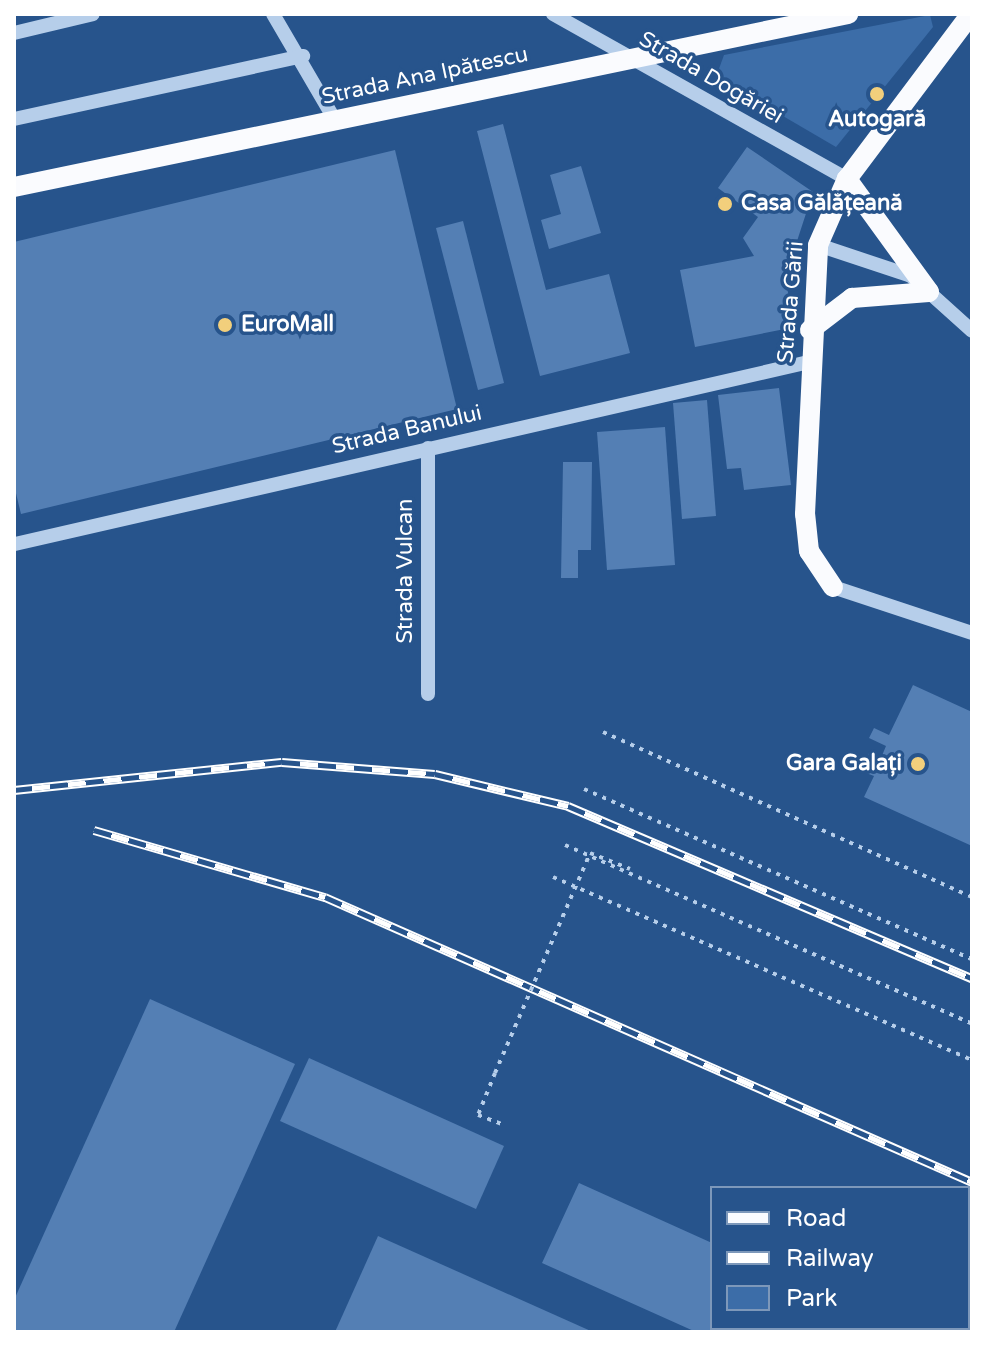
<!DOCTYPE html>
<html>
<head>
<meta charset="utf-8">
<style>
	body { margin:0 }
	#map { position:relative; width:986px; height:1346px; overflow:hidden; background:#27548c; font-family:"Varela Round",sans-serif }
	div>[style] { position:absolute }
	.green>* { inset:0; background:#3c6da8 }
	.building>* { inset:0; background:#547fb4 }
	.path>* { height:4px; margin-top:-2px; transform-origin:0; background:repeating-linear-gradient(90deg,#b6ceea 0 4px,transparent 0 10px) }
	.minor>* { height:14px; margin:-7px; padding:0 7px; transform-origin:7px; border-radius:7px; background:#b6ceea }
	.major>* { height:20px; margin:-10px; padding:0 10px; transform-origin:10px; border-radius:10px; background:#fafbfe }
	.rail>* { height:9px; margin-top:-4.5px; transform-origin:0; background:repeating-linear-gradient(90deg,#27548c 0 18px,#fff 0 36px); box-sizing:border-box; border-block:2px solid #fff }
	.path-bridge>* { height:4px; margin-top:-2px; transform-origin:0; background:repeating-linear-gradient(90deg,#b6ceea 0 4px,transparent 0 10px) }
	.dots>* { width:22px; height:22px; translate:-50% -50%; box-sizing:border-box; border:4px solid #27548c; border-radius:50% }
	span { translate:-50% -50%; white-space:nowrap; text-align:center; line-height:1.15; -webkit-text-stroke:7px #27548c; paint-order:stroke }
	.street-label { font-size:22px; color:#fff }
	.poi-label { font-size:22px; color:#fff; font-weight:700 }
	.left { translate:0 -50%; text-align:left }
	.right { translate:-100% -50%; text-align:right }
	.frame { position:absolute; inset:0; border:16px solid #fff; pointer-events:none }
	.legend { position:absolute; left:710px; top:1186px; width:260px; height:144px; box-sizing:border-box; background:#27548c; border:2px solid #7d98ba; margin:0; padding:10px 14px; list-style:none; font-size:24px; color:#fff }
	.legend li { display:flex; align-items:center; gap:16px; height:40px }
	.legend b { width:40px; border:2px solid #7d98ba }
</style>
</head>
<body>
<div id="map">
	<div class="green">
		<div style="clip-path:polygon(930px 15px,933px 27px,836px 147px,716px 77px,724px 55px)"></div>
	</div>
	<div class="building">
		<div style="clip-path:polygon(503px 124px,546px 290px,609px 274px,630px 353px,540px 376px,477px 131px)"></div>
		<div style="clip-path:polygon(747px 147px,813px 192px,785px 278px,795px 327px,695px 347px,680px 270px,754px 256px,743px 238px,758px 217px,718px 188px)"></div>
		<div style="clip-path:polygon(395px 150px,457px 409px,21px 514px,14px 485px,14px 242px)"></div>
		<div style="clip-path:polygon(581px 166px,601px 233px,549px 249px,541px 220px,561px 214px,550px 175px)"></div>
		<div style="clip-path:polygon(463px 221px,504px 383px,478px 390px,436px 228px)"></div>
		<div style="clip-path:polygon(779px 388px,791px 485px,744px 490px,741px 468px,727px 469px,718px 395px)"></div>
		<div style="clip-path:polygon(707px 400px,716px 516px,682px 519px,673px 403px)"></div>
		<div style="clip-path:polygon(665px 427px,675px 565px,607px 570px,597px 432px)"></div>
		<div style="clip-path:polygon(563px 462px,592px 462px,591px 550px,578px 550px,578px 578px,561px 578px)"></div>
		<div style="clip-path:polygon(913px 685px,972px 712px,972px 846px,864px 797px,874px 776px,861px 771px,869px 753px,881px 758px,886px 746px,869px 738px,874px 728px,889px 735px)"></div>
		<div style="clip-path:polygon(150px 999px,295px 1064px,174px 1332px,14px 1332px,14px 1300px)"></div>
		<div style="clip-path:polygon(309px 1058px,504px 1146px,476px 1209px,280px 1121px)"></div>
		<div style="clip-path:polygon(579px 1183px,712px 1243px,712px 1328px,910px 1332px,696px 1332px,542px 1263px)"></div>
		<div style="clip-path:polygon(378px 1236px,593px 1332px,335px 1332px)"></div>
	</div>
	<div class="path">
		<div style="left:603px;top:732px;width:404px;rotate:24.1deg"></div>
		<div style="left:584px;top:789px;width:424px;rotate:23.7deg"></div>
		<div style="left:565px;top:845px;width:445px;rotate:23.7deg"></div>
		<div style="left:590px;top:853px;width:43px;rotate:21.8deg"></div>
		<div style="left:553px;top:877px;width:457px;rotate:23.6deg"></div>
		<div style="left:495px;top:1073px;width:45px;rotate:112deg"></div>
		<div style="left:478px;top:1115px;width:25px;rotate:21deg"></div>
	</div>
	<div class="minor">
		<div style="left:273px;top:14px;width:123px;rotate:59.7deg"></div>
		<div style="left:553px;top:14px;width:337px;rotate:29.3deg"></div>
		<div style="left:14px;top:33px;width:81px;rotate:-13.5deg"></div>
		<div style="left:14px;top:119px;width:296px;rotate:-12.3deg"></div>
		<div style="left:818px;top:245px;width:98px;rotate:18.4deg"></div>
		<div style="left:911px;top:276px;width:82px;rotate:42deg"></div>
		<div style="left:428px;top:448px;width:246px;rotate:90deg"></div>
		<div style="left:15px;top:544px;width:815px;rotate:-12.91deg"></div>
		<div style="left:833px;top:587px;width:146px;rotate:18.3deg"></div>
	</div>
	<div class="major">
		<div style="left:14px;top:187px;width:852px;rotate:-11.72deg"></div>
		<div style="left:810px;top:330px;width:53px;rotate:-37.3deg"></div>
		<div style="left:852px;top:298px;width:77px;rotate:-4.5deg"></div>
		<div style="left:929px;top:292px;width:140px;rotate:-126deg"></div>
		<div style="left:833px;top:587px;width:43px;rotate:-123.7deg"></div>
		<div style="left:809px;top:551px;width:37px;rotate:-96deg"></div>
		<div style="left:805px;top:514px;width:269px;rotate:-87.2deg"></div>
		<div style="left:818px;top:245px;width:72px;rotate:-66.3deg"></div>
		<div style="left:847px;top:179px;width:206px;rotate:-53.1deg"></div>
	</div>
	<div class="rail">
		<div style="left:14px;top:790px;width:269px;rotate:-6deg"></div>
		<div style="left:282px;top:762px;width:153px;rotate:4.5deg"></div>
		<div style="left:435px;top:774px;width:137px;rotate:13.5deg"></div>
		<div style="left:568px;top:806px;width:439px;rotate:23.1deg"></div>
		<div style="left:94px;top:830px;width:241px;rotate:16.2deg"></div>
		<div style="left:325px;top:897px;width:707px;rotate:23.77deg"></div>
	</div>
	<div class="path-bridge">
		<div style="left:495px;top:1073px;width:240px;rotate:-66.6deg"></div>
	</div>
	<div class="dots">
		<div style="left:877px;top:94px;background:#f2cf7c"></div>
		<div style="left:725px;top:204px;background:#f2cf7c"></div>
		<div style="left:225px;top:325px;background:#f2cf7c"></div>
		<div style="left:918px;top:764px;background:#f2cf7c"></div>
	</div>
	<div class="street-label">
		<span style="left:425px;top:76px;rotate:-12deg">Strada Ana Ipătescu</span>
		<span style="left:711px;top:78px;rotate:30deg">Strada Dogăriei</span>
		<span style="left:791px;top:302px;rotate:-85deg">Strada Gării</span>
		<span style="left:407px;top:430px;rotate:-13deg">Strada Banului</span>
		<span style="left:406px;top:571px;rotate:-90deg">Strada Vulcan</span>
	</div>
	<div class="poi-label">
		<span style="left:877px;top:120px">Autogară</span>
		<span class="left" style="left:741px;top:204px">Casa Gălățeană</span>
		<span class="left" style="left:241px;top:325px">EuroMall</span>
		<span class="right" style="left:902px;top:764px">Gara Galați</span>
	</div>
	<div class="frame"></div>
	<ul class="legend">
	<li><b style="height:10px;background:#fafbfe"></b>Road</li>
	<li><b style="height:10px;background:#fff"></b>Railway</li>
	<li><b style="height:22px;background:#3c6da8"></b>Park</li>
	</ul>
</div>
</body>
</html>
